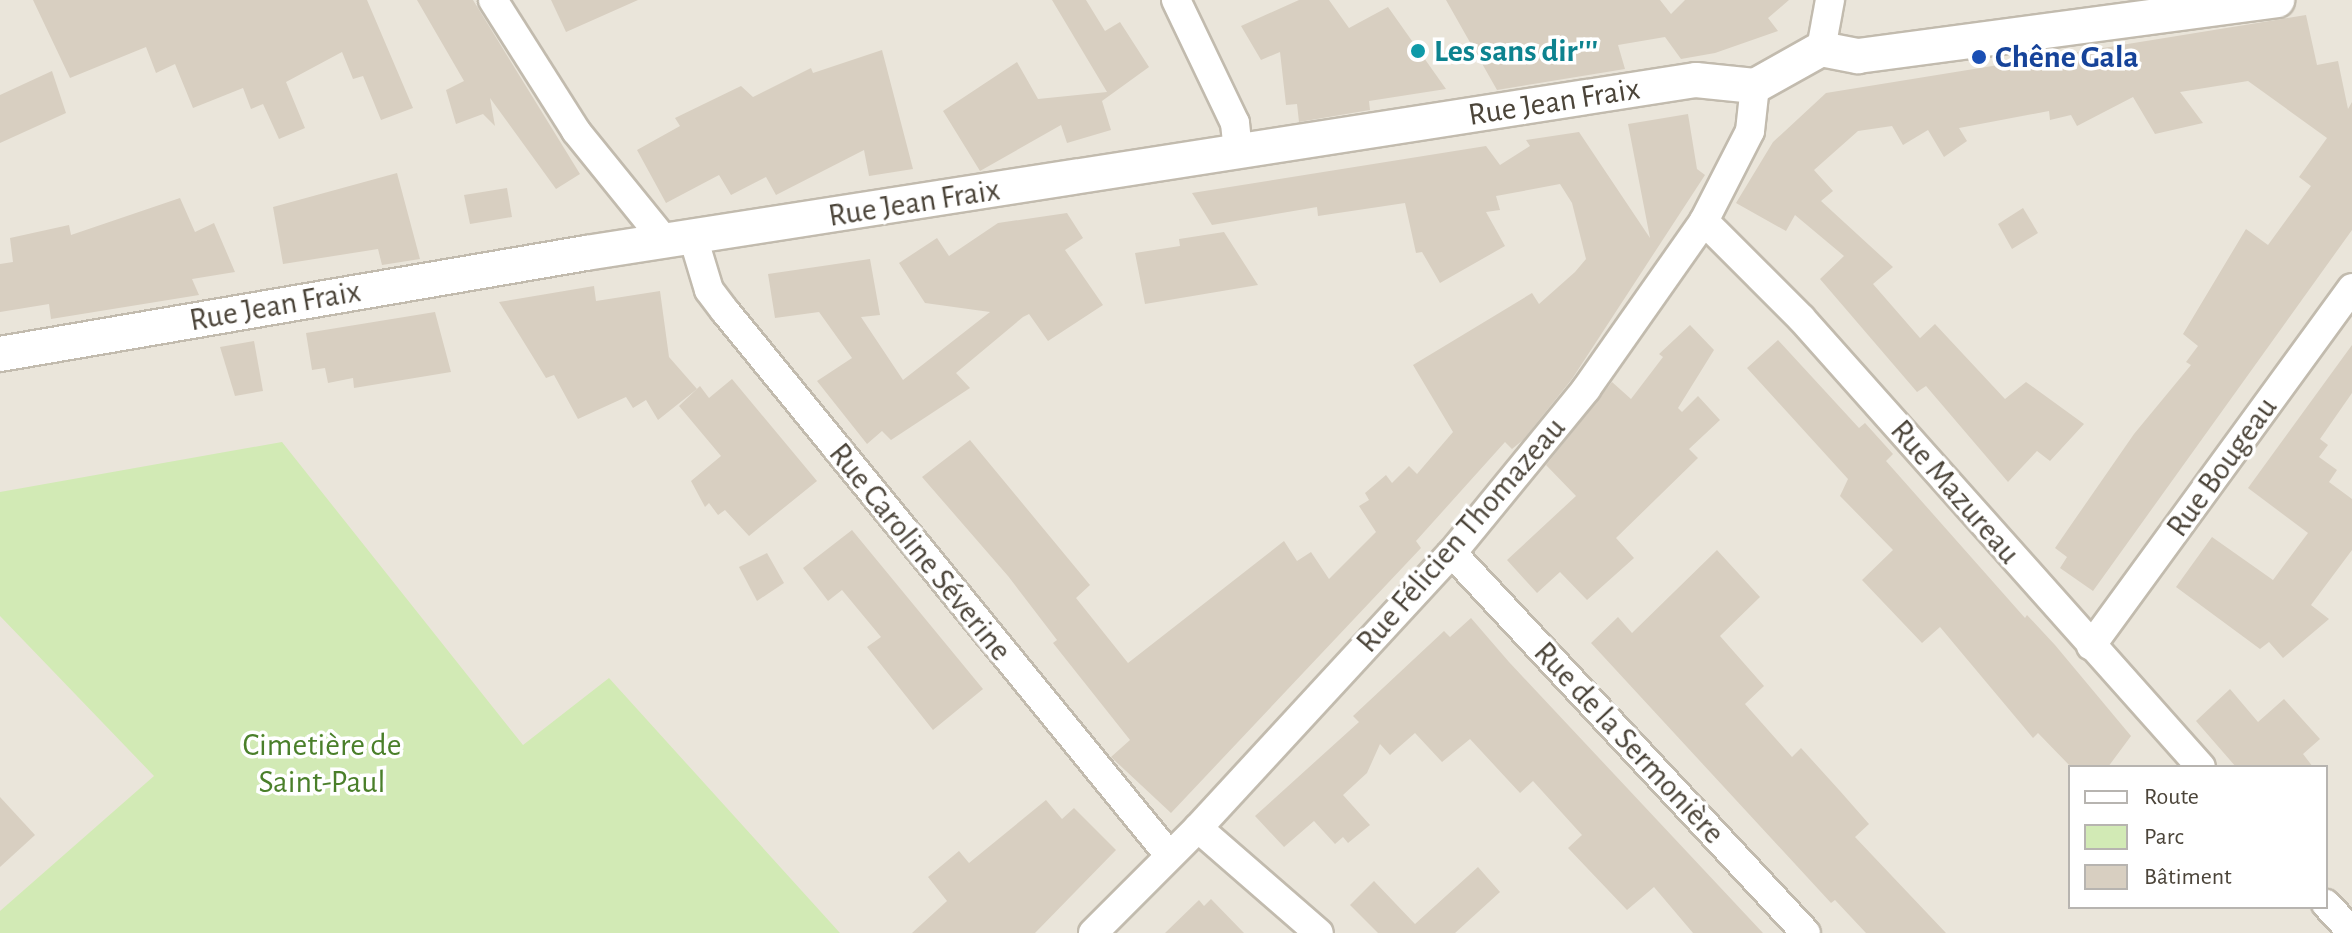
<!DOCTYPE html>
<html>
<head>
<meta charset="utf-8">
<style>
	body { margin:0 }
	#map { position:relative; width:2352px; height:933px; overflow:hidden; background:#f6f3ec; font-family:"Alegreya Sans",sans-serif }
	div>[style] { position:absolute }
	.residential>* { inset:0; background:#eae5da }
	.green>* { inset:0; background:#d2eab5 }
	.building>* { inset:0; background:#d8cfc1 }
	.roads { filter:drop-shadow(2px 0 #c2bbae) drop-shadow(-2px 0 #c2bbae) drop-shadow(0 2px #c2bbae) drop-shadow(0 -2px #c2bbae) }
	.minor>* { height:28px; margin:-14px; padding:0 14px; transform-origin:14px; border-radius:14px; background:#fff }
	.tertiary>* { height:34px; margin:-17px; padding:0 17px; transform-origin:17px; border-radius:17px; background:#fff }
	.dots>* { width:22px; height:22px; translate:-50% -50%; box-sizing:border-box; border:4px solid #fff; border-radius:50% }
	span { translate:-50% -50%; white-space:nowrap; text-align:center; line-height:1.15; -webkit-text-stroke:7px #fff; paint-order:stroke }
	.culture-label { font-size:32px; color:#0d838f; font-weight:700 }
	.left { translate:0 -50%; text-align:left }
	.transit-label { font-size:32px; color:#164399; font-weight:700 }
	.street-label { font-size:32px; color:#4b4439 }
	.park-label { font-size:32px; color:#4a7f2a }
	.legend { position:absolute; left:2068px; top:765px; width:260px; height:144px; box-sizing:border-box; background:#fff; border:2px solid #b7b4b0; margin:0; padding:10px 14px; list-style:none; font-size:24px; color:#4b4439 }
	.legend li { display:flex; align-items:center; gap:16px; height:40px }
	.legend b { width:40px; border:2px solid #b7b4b0 }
</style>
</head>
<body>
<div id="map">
	<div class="residential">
		<div style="clip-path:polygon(evenodd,0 0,2352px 0,2352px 933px,0 933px,0 0,2070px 767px,2326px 767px,2326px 907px,2070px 907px,2070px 767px)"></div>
	</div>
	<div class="green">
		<div style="clip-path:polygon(282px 442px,523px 745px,609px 678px,840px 933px,0 933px,0 911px,154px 776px,0 616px,0 492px)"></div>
	</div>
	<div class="building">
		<div style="clip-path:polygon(33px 0,367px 0,413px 108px,381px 120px,363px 76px,353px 79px,342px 52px,286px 82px,305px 128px,279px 139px,263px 104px,251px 109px,243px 88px,193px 108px,175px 64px,156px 73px,146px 47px,70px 78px)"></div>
		<div style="clip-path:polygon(417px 0,473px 0,580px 174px,556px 189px,490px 98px,495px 126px,483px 114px,456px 124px,446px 90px,464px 81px)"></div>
		<div style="clip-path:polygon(551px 0,638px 0,566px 32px)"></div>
		<div style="clip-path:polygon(1052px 0,1086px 0,1105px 31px,1120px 22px,1149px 67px,1102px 101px,1111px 130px,1067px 143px,1061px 125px,980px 171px,943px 111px,1017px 62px,1038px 99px,1107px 92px)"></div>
		<div style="clip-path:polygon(1299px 0,1329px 0,1349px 28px,1388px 7px,1446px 89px,1369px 101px,1370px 110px,1299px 122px,1297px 104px,1286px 105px,1280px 52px,1261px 60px,1241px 26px)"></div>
		<div style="clip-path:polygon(1446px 0,1660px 0,1671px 14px,1685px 0,1789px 0,1768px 18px,1778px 31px,1715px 53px,1681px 59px,1665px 37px,1618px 45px,1625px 69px,1497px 90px)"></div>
		<div style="clip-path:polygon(2306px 15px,2317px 65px,2338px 61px,2348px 109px,2352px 102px,2352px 230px,2093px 591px,2060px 568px,2067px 557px,2055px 548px,2134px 434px,2191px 365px,2186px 362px,2198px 346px,2183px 334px,2246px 229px,2268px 245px,2311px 186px,2299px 177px,2327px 138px,2248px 81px,2180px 92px,2203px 123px,2155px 134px,2133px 97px,2077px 126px,2071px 115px,2050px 120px,2049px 111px,1959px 128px,1967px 141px,1944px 157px,1928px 130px,1903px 145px,1892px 126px,1858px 131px,1814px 170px,1833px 191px,1821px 201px,1893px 267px,1873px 284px,1920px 338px,1935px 324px,2005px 399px,2026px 382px,2084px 424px,2050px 461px,2037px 451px,2008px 482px,1926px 386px,1917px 392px,1820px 279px,1844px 256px,1795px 215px,1786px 231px,1736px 203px,1773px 142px,1826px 93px)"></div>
		<div style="clip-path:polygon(882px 50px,913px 169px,869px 176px,864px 150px,776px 195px,766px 177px,731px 195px,719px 175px,666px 203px,637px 150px,680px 126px,675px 118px,741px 86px,753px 97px,811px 68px,813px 73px)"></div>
		<div style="clip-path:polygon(52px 71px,66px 113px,0 143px,0 95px)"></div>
		<div style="clip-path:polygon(1688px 114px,1697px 169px,1705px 175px,1572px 379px,1523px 440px,1512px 449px,1505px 442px,1416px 541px,1421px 548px,1171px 813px,1111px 757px,1130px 740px,1053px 643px,1057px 640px,1008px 576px,922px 477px,970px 440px,1090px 585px,1076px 598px,1128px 663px,1284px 541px,1297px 561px,1311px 552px,1329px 579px,1376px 532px,1359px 506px,1369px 500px,1365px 493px,1386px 475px,1392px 483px,1409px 466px,1417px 474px,1453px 432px,1413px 365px,1532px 293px,1539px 304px,1575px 272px,1586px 259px,1572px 203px,1560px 184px,1496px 196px,1500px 210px,1486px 212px,1505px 246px,1440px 283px,1422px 252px,1416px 253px,1405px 203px,1318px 216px,1317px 207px,1212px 225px,1192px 193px,1486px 146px,1500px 165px,1530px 146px,1526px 140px,1579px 132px,1650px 238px,1628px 124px)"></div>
		<div style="clip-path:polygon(397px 173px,420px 259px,382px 265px,378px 249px,283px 264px,273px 207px)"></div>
		<div style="clip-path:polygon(507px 188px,512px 217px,470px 224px,464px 195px)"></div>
		<div style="clip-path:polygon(180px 198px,195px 232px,214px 223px,235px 272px,192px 279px,199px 295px,51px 319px,49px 304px,0 312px,0 264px,13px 262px,10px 238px,69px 225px,71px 235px)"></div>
		<div style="clip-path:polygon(2023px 208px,2038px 233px,2012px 249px,1998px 224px)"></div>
		<div style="clip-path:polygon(1067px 213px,1083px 238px,1065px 250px,1103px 305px,1048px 341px,1029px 314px,1023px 317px,956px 373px,970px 388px,891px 440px,882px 431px,867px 444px,817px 381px,852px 358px,819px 312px,775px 318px,768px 274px,870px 259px,880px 315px,861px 317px,903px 380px,990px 312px,925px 303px,899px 263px,937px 238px,949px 256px,998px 223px)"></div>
		<div style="clip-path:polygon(1224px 232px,1258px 285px,1145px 304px,1135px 253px,1180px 246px,1179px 239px)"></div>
		<div style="clip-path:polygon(594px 286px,596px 301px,660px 291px,669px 357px,697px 389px,658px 420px,646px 400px,633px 408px,626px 397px,578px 419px,554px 375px,546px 378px,499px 302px)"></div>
		<div style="clip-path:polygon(435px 312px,451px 372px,354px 388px,353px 378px,328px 383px,325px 368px,312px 370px,306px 333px)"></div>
		<div style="clip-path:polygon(1690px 325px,1714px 350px,1678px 408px,1682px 412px,1698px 396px,1720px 420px,1689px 449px,1698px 458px,1616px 538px,1634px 558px,1587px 600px,1560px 572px,1537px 593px,1507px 560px,1576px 496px,1546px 465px,1612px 382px,1631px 399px,1663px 357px,1659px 354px)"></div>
		<div style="clip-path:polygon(1778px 340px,1859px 428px,1865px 423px,1893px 454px,1886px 461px,2025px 618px,2027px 615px,2055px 645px,2131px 736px,2108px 767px,2071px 767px,2038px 733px,2033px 738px,1940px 627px,1922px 643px,1862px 580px,1893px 550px,1840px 496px,1848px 479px,1747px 368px)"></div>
		<div style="clip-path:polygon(254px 341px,263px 391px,235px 396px,220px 347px)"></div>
		<div style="clip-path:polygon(2352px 345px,2352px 393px,2320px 439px,2328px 445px,2319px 457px,2337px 470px,2329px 482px,2352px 499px,2352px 550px,2311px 605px,2329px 619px,2283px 658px,2269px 642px,2260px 649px,2176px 587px,2212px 537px,2273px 580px,2308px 533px,2248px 488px)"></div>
		<div style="clip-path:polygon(732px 379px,817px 481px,749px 536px,725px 510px,718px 515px,709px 503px,705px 507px,691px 481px,721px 456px,679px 406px,700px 386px,709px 398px)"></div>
		<div style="clip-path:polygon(852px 530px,983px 689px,933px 730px,867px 647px,881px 637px,842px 590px,828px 601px,803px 568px)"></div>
		<div style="clip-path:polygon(1717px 550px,1760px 597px,1720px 636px,1764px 686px,1745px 704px,1792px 757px,1801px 748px,1840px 791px,1869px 824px,1855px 837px,1946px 933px,1866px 933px,1835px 900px,1831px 903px,1591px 643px,1618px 617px,1632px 633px)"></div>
		<div style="clip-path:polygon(767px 553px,784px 583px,757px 601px,739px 567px)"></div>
		<div style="clip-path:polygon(1471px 618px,1509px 662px,1763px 933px,1693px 933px,1654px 887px,1627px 910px,1568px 848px,1582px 835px,1533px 781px,1520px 793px,1470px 739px,1442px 762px,1415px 733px,1390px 755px,1380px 744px,1367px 773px,1343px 795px,1370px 825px,1348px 843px,1343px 837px,1335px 844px,1314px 821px,1284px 847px,1255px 816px,1359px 722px,1353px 716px,1444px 631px,1450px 637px)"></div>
		<div style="clip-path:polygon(2230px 689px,2258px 722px,2284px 699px,2320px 739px,2303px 754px,2313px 767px,2236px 767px,2196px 721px)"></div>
		<div style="clip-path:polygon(0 797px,35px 835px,0 867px)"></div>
		<div style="clip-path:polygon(1046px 800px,1062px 819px,1074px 808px,1116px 850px,1035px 933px,912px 933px,947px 901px,928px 877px,959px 851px,969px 863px)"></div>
		<div style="clip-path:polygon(1478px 867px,1500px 892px,1455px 933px,1378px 933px,1350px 905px,1374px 881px,1415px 924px)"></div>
		<div style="clip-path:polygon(1211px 899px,1244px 933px,1165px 933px,1199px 900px,1204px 906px)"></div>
	</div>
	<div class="roads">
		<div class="minor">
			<div style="left:493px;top:0;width:155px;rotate:57.6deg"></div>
			<div style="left:576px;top:131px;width:141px;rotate:51deg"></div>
			<div style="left:1176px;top:0;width:136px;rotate:64.4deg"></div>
			<div style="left:1235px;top:123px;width:30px;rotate:84deg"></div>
			<div style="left:1821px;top:49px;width:50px;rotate:-79.6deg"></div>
			<div style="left:1704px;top:221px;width:137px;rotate:45deg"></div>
			<div style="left:1801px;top:318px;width:601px;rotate:48.3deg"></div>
			<div style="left:693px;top:237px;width:55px;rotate:73.2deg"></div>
			<div style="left:709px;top:290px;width:26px;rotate:53deg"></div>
			<div style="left:725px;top:311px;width:702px;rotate:50.78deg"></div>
			<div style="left:1452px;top:553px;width:519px;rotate:47.03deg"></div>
			<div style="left:2091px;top:646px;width:443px;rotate:-53.9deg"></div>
			<div style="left:1198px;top:828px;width:160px;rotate:41deg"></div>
			<div style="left:2326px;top:904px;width:38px;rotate:47deg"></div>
			<div style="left:1093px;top:933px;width:148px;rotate:-45deg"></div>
			<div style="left:1198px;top:828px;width:374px;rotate:-47.3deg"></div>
			<div style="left:1452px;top:553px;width:212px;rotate:-50.7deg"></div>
			<div style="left:1586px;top:389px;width:205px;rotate:-54.9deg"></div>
			<div style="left:1704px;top:221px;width:101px;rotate:-62.9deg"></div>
			<div style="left:1750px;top:131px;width:45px;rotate:-83.7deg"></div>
		</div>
		<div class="tertiary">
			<div style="left:0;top:354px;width:595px;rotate:-9.78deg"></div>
			<div style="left:586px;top:253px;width:1123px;rotate:-8.86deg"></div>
			<div style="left:1696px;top:80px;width:59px;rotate:5.8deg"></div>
			<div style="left:1755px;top:86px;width:76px;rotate:-29.3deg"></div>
			<div style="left:1821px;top:49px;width:38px;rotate:11deg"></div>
			<div style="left:1858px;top:56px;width:423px;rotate:-7.6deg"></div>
		</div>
	</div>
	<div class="dots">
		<div style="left:1418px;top:51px;background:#0f9aa8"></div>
		<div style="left:1979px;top:57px;background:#1a4fb4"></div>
	</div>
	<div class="culture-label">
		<span class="left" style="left:1434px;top:51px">Les sans dir'''</span>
	</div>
	<div class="transit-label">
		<span class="left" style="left:1995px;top:57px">Chêne Gala</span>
	</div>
	<div class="street-label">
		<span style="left:1554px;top:102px;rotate:-9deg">Rue Jean Fraix</span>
		<span style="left:914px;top:203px;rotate:-9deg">Rue Jean Fraix</span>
		<span style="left:275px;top:306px;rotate:-10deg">Rue Jean Fraix</span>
		<span style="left:2222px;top:467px;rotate:-54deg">Rue Bougeau</span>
		<span style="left:1955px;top:492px;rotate:49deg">Rue Mazureau</span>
		<span style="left:1461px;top:535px;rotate:-49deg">Rue Félicien Thomazeau</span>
		<span style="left:920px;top:552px;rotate:51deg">Rue Caroline Séverine</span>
		<span style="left:1629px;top:743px;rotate:47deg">Rue de la Sermonière</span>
	</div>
	<div class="park-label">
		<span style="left:322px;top:764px">Cimetière de<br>Saint-Paul</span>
	</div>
	<ul class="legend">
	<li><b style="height:10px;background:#fff"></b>Route</li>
	<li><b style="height:22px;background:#d2eab5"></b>Parc</li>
	<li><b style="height:22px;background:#d8cfc1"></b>Bâtiment</li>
	</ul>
</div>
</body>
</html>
